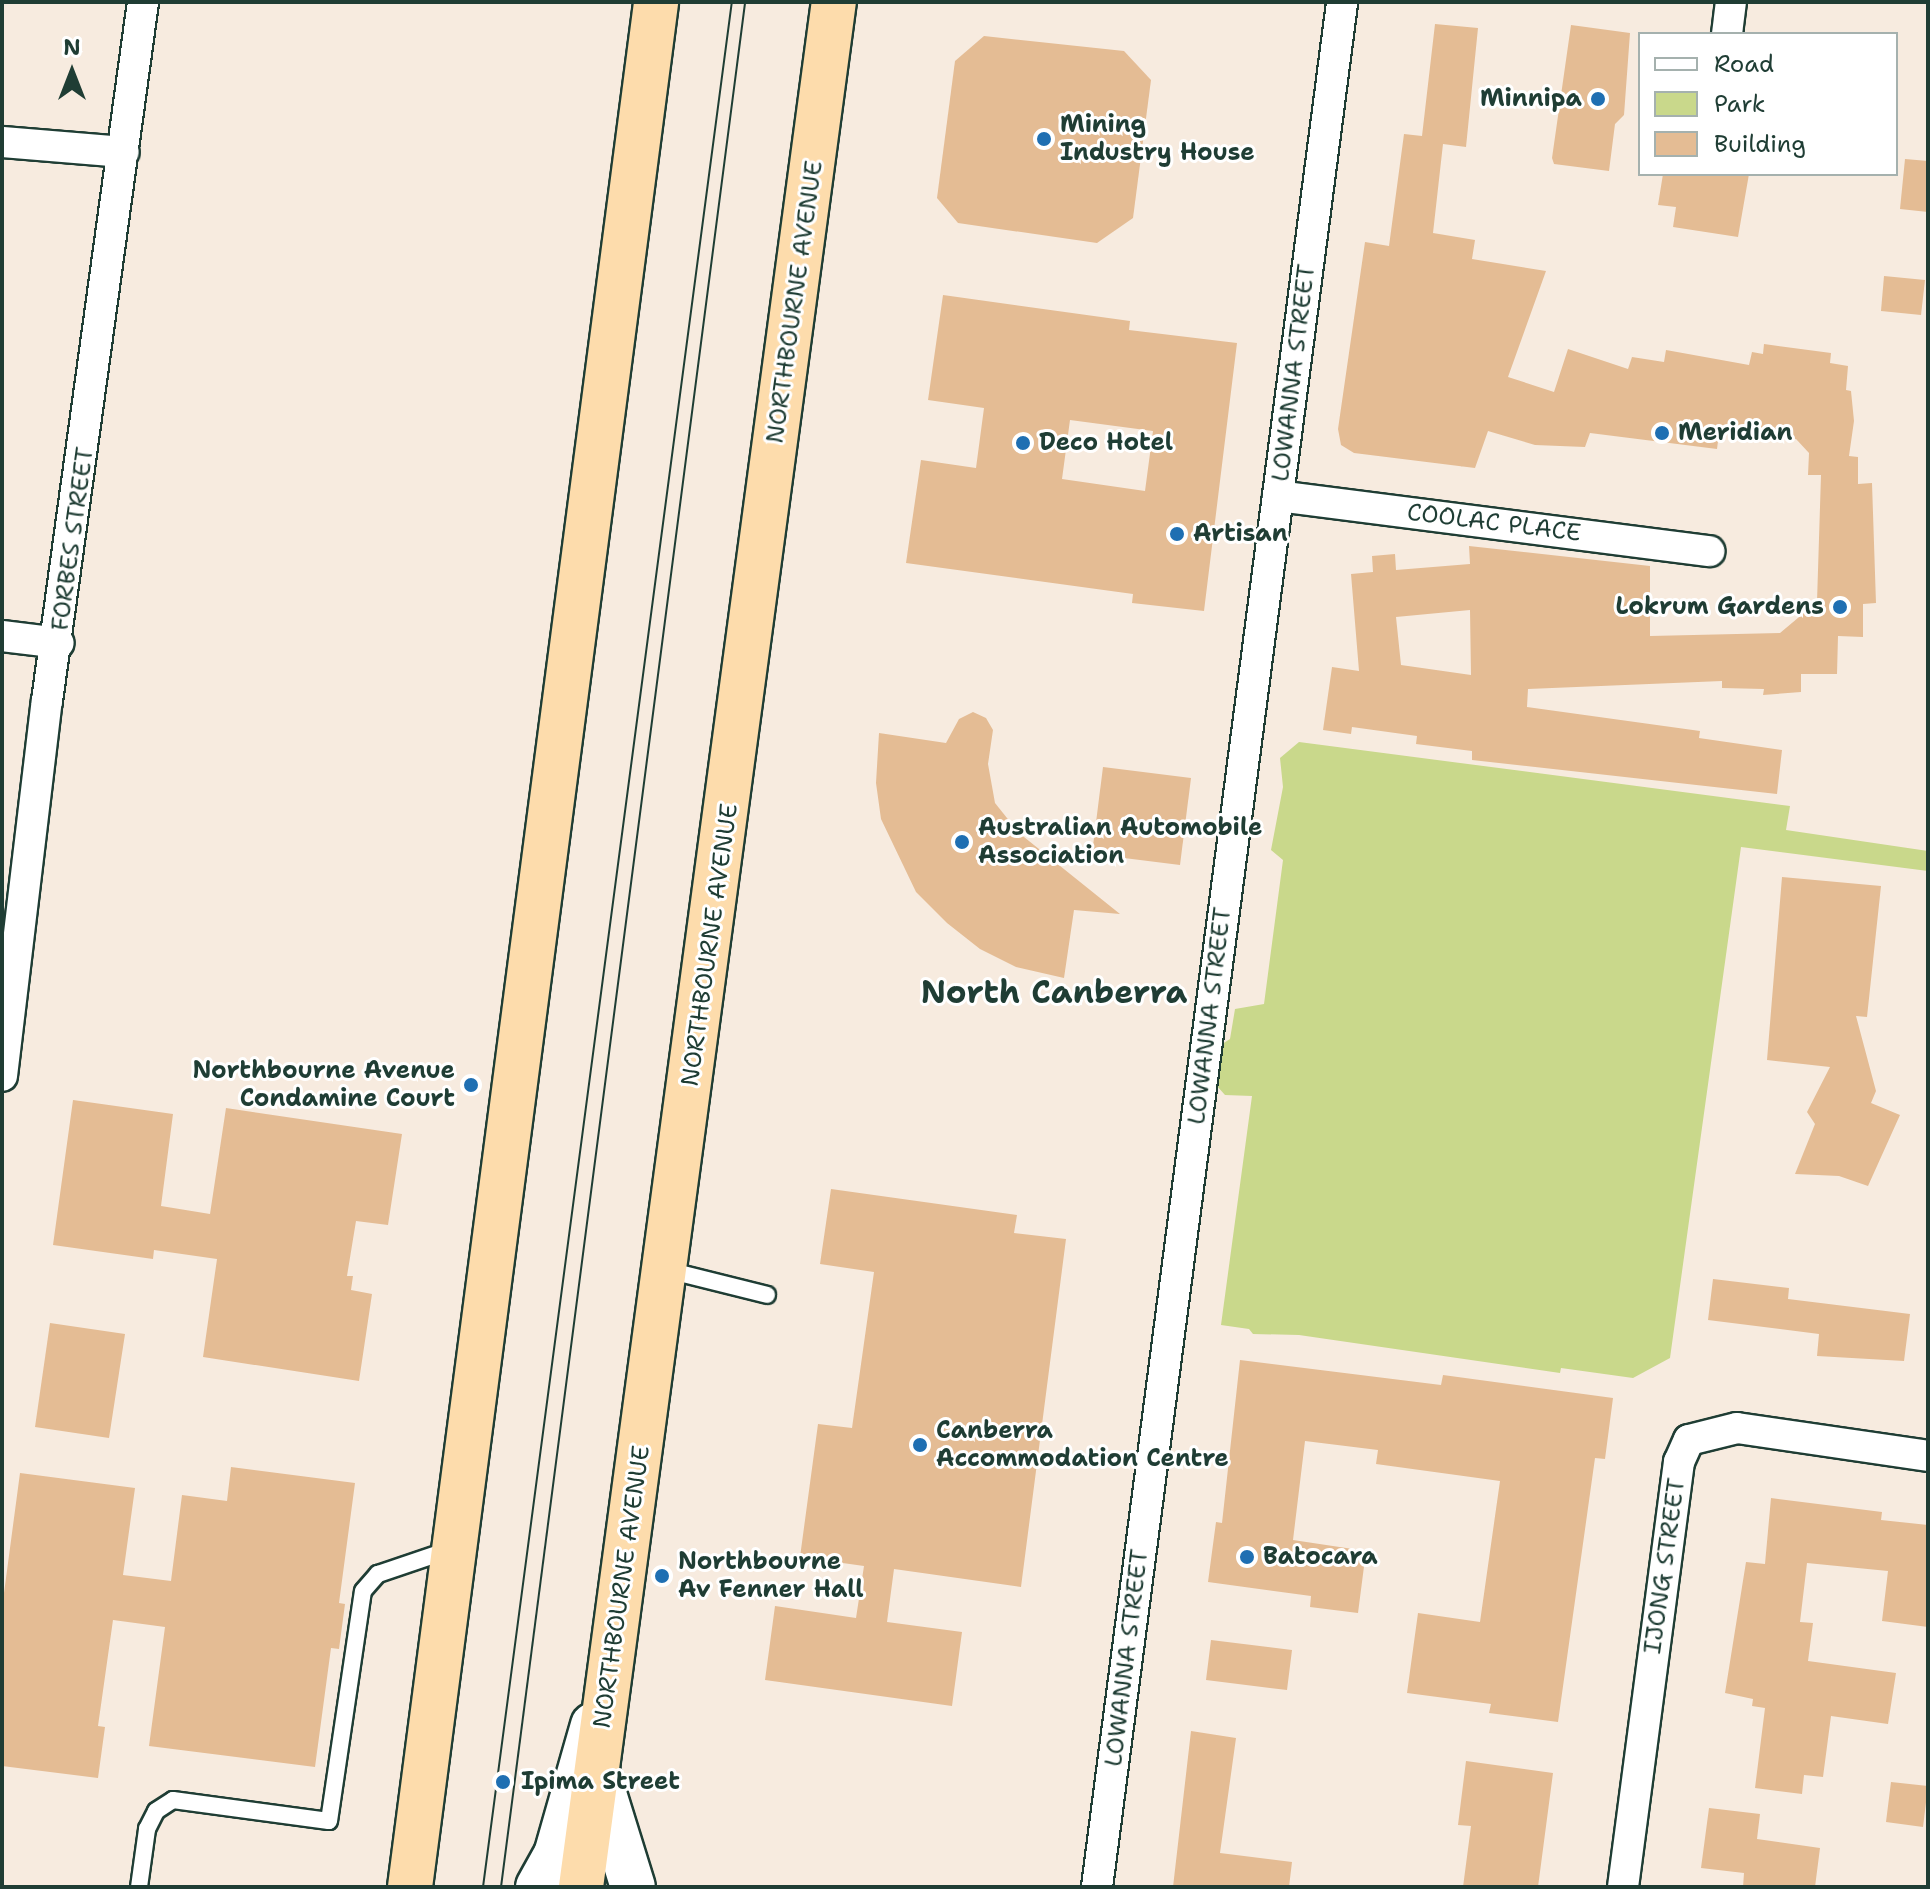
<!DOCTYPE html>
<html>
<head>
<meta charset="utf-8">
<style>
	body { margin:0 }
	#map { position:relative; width:1930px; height:1889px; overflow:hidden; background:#f7ebdf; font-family:"Shantell Sans",sans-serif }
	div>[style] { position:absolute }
	.green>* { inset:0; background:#c9d88b }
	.building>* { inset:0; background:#e4bc94 }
	.roads { filter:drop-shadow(2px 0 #1f3d34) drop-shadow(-2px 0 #1f3d34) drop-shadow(0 2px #1f3d34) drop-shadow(0 -2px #1f3d34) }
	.lane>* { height:16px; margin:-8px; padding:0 8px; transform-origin:8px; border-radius:8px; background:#fff }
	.street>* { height:30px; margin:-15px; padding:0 15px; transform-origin:15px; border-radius:15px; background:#fff }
	.secondary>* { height:44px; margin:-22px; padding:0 22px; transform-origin:22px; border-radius:22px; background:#fff }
	.highway>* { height:44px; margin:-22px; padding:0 22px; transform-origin:22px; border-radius:22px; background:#fddcac }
	.tram>* { height:2px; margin:-1px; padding:0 1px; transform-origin:1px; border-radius:1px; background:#1f3d34 }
	.dots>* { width:22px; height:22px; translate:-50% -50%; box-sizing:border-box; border:4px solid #fff; border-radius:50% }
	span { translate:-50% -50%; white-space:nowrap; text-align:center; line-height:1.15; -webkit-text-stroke:6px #fff; paint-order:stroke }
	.poi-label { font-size:24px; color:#1f3d34; font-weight:700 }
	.right { translate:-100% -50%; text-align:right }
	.left { translate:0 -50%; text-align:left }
	.street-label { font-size:24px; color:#1f3d34 }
	.district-label { font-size:32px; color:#1f3d34; font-weight:700 }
	.frame { position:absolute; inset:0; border:4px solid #1f3d34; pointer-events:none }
	.legend { position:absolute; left:1638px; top:32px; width:260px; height:144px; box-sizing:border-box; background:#fff; border:2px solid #a5b1ae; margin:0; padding:10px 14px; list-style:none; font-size:24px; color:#1f3d34 }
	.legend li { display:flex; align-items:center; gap:16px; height:40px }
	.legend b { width:40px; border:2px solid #a5b1ae }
	.north { position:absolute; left:32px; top:32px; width:80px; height:80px; -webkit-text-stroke:6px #fff; paint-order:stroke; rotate:0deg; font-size:22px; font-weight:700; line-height:32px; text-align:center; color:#1f3d34 }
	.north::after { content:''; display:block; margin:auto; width:28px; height:36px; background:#1f3d34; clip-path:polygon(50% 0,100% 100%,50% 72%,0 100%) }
</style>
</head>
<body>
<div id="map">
	<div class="green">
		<div style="clip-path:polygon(1299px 742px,1790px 806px,1786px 830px,1928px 851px,1928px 871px,1741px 847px,1670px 1358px,1633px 1378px,1561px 1368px,1560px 1373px,1299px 1335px,1253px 1334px,1249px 1329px,1221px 1325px,1252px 1096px,1225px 1095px,1208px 1076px,1216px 1048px,1230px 1039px,1235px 1009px,1264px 1004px,1283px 860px,1271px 850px,1283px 787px,1280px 758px)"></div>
	</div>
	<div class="building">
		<div style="clip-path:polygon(evenodd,1435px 24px,1478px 28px,1466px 147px,1443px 144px,1433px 233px,1475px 240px,1472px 259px,1546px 271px,1508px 377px,1554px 392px,1568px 349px,1628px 369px,1632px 357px,1664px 362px,1666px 350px,1749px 365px,1752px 352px,1763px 354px,1764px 344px,1831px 353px,1830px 363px,1848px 366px,1846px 390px,1851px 391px,1854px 421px,1849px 456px,1858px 457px,1858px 484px,1872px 483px,1876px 603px,1863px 604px,1863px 637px,1838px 636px,1837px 674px,1801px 674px,1801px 692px,1763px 695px,1764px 689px,1722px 688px,1722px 681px,1528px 689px,1527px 707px,1700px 731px,1699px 738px,1782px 750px,1777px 794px,1472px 760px,1472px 751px,1416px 744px,1417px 736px,1352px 727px,1351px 734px,1323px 730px,1332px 667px,1359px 671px,1351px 574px,1373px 572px,1372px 556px,1395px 554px,1396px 570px,1470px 564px,1469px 546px,1650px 566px,1650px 636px,1780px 633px,1817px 602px,1821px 475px,1808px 475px,1809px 453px,1796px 439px,1720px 426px,1717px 449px,1590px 433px,1585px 447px,1535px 445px,1488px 431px,1475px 468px,1354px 453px,1341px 445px,1338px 429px,1365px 242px,1389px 246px,1404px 134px,1422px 136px,1435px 24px,1470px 610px,1471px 675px,1401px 665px,1396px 617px,1470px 610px)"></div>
		<div style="clip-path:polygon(1571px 25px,1630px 33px,1624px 115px,1615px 124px,1609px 171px,1554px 164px,1552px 158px)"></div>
		<div style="clip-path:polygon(984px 36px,1124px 51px,1151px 80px,1133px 218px,1097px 243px,958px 223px,937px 198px,955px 61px)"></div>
		<div style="clip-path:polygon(1905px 159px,1928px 161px,1928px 212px,1900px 209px)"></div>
		<div style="clip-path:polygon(1663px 174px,1749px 174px,1738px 237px,1673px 227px,1676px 207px,1658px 205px)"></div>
		<div style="clip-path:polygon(1884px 276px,1925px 280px,1921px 315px,1881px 311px)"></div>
		<div style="clip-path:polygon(evenodd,943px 295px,1130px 321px,1129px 330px,1237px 343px,1204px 611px,1132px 603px,1133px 594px,906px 563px,921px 460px,976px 468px,984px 408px,928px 400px,943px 295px,1070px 420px,1153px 431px,1145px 491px,1062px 479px,1070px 420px)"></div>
		<div style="clip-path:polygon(973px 712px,986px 718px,993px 730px,988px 764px,995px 803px,1019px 833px,1120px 914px,1074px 910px,1064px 978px,1016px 967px,980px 949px,947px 923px,916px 892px,881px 819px,876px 783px,879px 733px,946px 743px,959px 719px)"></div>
		<div style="clip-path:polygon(1103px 767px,1191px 778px,1180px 865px,1092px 854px)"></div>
		<div style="clip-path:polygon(1782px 877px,1881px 886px,1867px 1017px,1856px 1016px,1876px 1091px,1871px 1103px,1900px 1115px,1868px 1186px,1839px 1176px,1795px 1174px,1815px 1124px,1807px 1112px,1830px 1067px,1767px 1060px)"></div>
		<div style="clip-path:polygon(73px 1100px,173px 1114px,161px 1206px,210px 1214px,226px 1108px,402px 1134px,388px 1225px,356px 1221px,347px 1276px,353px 1276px,351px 1290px,372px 1294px,359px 1381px,203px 1357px,217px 1259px,154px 1250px,153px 1259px,53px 1245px)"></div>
		<div style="clip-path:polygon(831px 1189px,1017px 1215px,1014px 1233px,1066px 1239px,1021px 1587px,894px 1569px,887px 1622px,962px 1632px,952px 1706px,765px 1680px,775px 1606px,856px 1618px,864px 1566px,800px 1557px,818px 1424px,852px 1428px,874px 1272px,820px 1264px)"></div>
		<div style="clip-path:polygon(1713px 1279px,1789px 1288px,1788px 1299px,1910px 1314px,1904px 1361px,1817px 1356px,1819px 1334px,1708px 1320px)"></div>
		<div style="clip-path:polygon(50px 1323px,125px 1334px,109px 1438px,35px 1427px)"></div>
		<div style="clip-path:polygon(1240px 1360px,1441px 1385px,1443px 1375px,1613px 1398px,1605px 1459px,1595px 1458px,1558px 1722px,1489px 1713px,1491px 1704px,1407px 1693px,1418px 1613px,1480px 1622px,1500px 1481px,1376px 1464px,1378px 1450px,1305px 1441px,1293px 1540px,1366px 1551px,1358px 1613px,1310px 1607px,1311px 1596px,1208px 1582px,1216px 1522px,1222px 1523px)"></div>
		<div style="clip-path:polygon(231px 1467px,355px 1483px,339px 1603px,345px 1604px,339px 1649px,331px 1648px,315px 1767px,149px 1746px,165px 1627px,113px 1620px,98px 1726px,105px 1727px,98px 1778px,2px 1766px,2px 1608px,20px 1473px,135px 1488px,123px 1575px,171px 1581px,182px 1495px,227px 1501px)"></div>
		<div style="clip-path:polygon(1771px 1498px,1882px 1512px,1881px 1520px,1928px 1525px,1928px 1627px,1882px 1621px,1888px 1571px,1807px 1563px,1800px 1622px,1813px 1623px,1808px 1661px,1896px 1673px,1888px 1724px,1831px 1716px,1823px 1777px,1804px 1775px,1802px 1794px,1755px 1788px,1765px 1708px,1752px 1706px,1753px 1699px,1725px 1693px,1746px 1562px,1765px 1564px)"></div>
		<div style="clip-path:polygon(1211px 1640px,1292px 1650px,1287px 1690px,1206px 1680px)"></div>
		<div style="clip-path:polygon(1191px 1731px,1236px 1738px,1220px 1853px,1292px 1862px,1289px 1887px,1173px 1887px)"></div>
		<div style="clip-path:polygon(1466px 1761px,1553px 1773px,1538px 1887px,1463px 1887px,1471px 1826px,1458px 1825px)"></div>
		<div style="clip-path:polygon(1891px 1782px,1928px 1786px,1923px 1827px,1886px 1822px)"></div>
		<div style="clip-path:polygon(1709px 1808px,1760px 1814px,1757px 1839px,1820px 1848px,1815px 1887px,1743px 1887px,1744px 1873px,1701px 1868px)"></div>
	</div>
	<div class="roads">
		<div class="lane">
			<div style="left:667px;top:1270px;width:103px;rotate:14deg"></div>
			<div style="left:139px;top:1887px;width:59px;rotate:-82.1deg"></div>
			<div style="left:147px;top:1829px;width:20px;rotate:-63deg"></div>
			<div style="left:156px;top:1811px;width:20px;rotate:-33deg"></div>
			<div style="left:173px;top:1800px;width:157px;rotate:7.7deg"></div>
			<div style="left:329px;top:1821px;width:232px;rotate:-81.6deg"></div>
			<div style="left:363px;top:1591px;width:23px;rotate:-49deg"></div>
			<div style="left:378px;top:1574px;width:75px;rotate:-18.7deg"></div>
		</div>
		<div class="street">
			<div style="left:1727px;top:34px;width:32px;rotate:-83deg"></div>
			<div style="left:2px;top:142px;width:122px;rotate:4.7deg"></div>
			<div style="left:1278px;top:496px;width:435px;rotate:7.3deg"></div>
			<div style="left:2px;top:636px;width:57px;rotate:7deg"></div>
			<div style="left:2px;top:1076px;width:378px;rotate:-83.2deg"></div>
			<div style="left:47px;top:701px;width:706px;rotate:-82.18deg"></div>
			<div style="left:1097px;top:1887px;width:1901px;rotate:-82.59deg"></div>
			<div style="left:1623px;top:1887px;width:429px;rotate:-82.5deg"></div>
			<div style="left:1679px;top:1462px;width:24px;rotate:-66deg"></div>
			<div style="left:1689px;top:1440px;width:49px;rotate:-14deg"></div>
			<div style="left:1737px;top:1428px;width:193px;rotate:8.3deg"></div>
		</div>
		<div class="secondary">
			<div style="left:597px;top:1771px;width:121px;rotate:72.8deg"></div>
			<div style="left:538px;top:1887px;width:37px;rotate:-61deg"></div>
			<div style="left:556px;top:1855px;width:135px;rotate:-74.1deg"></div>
		</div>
		<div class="highway">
			<div style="left:410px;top:1887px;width:1901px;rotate:-82.56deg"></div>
			<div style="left:581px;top:1887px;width:1902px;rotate:-82.36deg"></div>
		</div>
	</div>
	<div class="tram">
		<div style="left:483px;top:1887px;width:1901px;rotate:-82.48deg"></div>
		<div style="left:501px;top:1887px;width:1901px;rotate:-82.62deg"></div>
	</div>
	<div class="dots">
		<div style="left:1598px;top:99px;background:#1f6fb2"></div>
		<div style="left:1044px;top:139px;background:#1f6fb2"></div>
		<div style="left:1662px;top:433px;background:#1f6fb2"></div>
		<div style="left:1023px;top:443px;background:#1f6fb2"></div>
		<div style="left:1177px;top:534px;background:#1f6fb2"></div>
		<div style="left:1840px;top:607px;background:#1f6fb2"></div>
		<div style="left:962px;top:842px;background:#1f6fb2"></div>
		<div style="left:471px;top:1085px;background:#1f6fb2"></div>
		<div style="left:920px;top:1445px;background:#1f6fb2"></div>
		<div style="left:1247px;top:1557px;background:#1f6fb2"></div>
		<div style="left:662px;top:1576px;background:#1f6fb2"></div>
		<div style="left:503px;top:1782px;background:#1f6fb2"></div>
	</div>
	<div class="poi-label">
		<span class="right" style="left:1582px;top:99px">Minnipa</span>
		<span class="left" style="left:1060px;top:139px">Mining<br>Industry House</span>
		<span class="left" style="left:1678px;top:433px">Meridian</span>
		<span class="left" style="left:1039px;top:443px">Deco Hotel</span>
		<span class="left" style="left:1193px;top:534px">Artisan</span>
		<span class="right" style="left:1824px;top:607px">Lokrum Gardens</span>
		<span class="left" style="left:978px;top:842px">Australian Automobile<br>Association</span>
		<span class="right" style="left:455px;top:1085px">Northbourne Avenue<br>Condamine Court</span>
		<span class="left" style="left:936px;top:1445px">Canberra<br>Accommodation Centre</span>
		<span class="left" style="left:1263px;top:1557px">Batocara</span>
		<span class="left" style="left:678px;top:1576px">Northbourne<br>Av Fenner Hall</span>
		<span class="left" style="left:521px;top:1782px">Ipima Street</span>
	</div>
	<div class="street-label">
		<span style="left:795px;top:302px;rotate:-82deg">NORTHBOURNE AVENUE</span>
		<span style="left:1294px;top:373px;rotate:-83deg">LOWANNA STREET</span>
		<span style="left:1494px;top:523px;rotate:7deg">COOLAC PLACE</span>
		<span style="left:73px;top:539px;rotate:-82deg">FORBES STREET</span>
		<span style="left:710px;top:945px;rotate:-82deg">NORTHBOURNE AVENUE</span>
		<span style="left:1210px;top:1016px;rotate:-83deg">LOWANNA STREET</span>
		<span style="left:1665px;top:1566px;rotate:-82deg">IJONG STREET</span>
		<span style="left:622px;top:1587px;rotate:-82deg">NORTHBOURNE AVENUE</span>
		<span style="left:1127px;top:1658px;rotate:-83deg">LOWANNA STREET</span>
	</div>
	<div class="district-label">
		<span style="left:1054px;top:992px">North Canberra</span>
	</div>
	<div class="frame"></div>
	<ul class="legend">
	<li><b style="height:10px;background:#fff"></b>Road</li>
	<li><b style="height:22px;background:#c9d88b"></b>Park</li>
	<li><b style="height:22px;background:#e4bc94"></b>Building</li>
	</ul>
	<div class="north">N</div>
</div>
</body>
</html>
